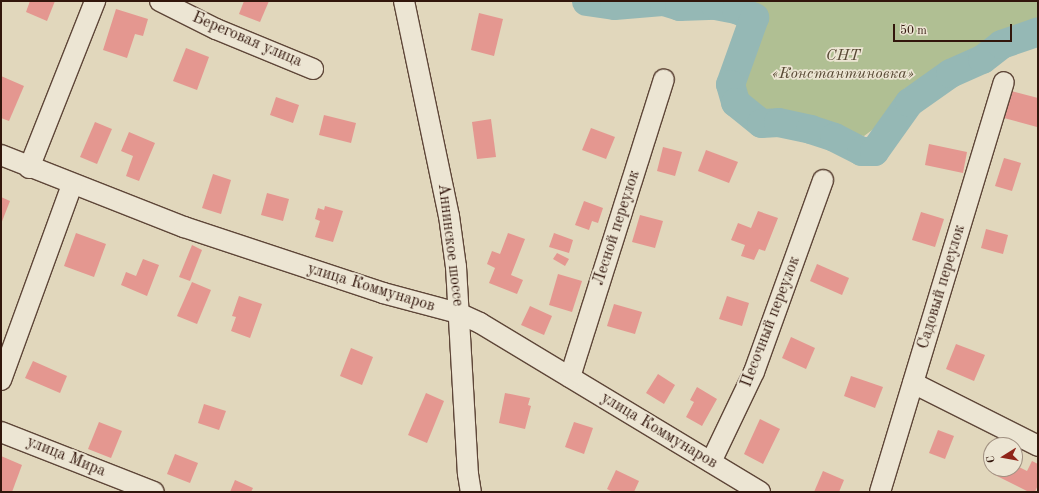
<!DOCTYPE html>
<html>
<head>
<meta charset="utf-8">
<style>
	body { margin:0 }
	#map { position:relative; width:1039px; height:493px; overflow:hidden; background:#e1d7bc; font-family:"Old Standard TT",serif }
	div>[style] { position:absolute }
	.green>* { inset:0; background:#b0bf93 }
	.river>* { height:29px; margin:-14.5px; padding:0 14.5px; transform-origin:14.5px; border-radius:14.5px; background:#95b8b5 }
	.building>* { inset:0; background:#e49790 }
	.roads { filter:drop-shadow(1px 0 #5e4638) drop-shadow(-1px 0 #5e4638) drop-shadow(0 1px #5e4638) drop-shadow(0 -1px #5e4638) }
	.minor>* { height:20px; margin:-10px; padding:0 10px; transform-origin:10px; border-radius:10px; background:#ece5d3 }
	span { translate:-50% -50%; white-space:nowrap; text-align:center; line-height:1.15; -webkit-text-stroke:3.5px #ece5d3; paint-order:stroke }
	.street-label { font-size:16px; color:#32160c }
	.park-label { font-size:16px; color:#584934; font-style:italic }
	.frame { position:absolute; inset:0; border:2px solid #32160c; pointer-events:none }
	.north { position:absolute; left:983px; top:437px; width:40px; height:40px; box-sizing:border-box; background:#ece5d3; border:1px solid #a29283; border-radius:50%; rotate:259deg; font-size:11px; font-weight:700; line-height:16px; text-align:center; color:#32160c }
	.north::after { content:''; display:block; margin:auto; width:14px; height:18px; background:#8f2418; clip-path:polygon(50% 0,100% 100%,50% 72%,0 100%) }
	.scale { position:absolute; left:893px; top:24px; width:119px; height:18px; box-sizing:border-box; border:2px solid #32160c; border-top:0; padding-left:5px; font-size:12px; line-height:14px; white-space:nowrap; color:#32160c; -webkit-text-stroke:3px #ece5d3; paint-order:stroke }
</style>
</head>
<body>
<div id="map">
	<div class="green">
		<div style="clip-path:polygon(740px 1px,1038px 1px,1038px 22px,961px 56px,904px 89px,879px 125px,864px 136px,766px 114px,747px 103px,742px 83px,761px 27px,757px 5px)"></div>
	</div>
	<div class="river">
		<div style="left:586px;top:1px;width:28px;rotate:8deg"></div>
		<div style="left:614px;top:5px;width:48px;rotate:-4.8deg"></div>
		<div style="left:663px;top:1px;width:17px;rotate:17deg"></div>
		<div style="left:679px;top:6px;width:36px;rotate:-2deg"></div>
		<div style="left:715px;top:5px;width:21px;rotate:11deg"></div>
		<div style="left:736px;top:9px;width:20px;rotate:24deg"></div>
		<div style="left:754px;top:17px;width:71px;rotate:109.7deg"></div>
		<div style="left:730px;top:84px;width:19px;rotate:74deg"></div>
		<div style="left:735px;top:102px;width:33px;rotate:39deg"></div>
		<div style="left:761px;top:123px;width:17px;rotate:-3deg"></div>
		<div style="left:778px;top:122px;width:33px;rotate:12deg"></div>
		<div style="left:810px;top:129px;width:25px;rotate:18deg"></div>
		<div style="left:834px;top:137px;width:30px;rotate:27deg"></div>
		<div style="left:861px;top:151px;width:13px"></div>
		<div style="left:874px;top:151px;width:60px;rotate:-54.5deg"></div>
		<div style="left:909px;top:102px;width:50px;rotate:-35.3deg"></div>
		<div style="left:950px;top:73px;width:35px;rotate:-24deg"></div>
		<div style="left:982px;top:59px;width:24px;rotate:-38deg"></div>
		<div style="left:1001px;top:44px;width:39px;rotate:-19deg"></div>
	</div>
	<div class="building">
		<div style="clip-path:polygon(30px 1px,55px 1px,47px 21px,26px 12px)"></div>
		<div style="clip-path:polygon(244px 1px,269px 1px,260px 22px,239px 14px)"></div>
		<div style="clip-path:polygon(116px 9px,148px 19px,143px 36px,135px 34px,127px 58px,103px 50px)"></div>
		<div style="clip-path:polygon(479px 13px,503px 19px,494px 56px,471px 50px)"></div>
		<div style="clip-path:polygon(186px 48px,209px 57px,197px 90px,173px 81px)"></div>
		<div style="clip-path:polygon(1px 76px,24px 86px,9px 121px,1px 118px)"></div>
		<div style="clip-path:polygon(1011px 91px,1038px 98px,1037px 127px,1004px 118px)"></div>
		<div style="clip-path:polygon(276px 97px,299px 105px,293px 123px,270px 115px)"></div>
		<div style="clip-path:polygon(324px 115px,356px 123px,351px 143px,319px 135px)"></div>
		<div style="clip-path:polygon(491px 119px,496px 157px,477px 159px,472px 122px)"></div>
		<div style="clip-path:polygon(95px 122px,112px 129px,97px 164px,80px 157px)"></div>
		<div style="clip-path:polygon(591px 128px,615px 137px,606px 159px,582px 150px)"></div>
		<div style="clip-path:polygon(129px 132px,155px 143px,139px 181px,126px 176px,133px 156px,121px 151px)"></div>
		<div style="clip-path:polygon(929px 144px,967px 152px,963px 173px,925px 165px)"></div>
		<div style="clip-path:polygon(663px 147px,682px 152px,675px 176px,657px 171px)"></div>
		<div style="clip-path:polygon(706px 150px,738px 162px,729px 183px,698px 171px)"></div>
		<div style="clip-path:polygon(1004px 158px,1021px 163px,1012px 191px,995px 186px)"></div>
		<div style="clip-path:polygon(213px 174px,231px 180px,221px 214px,202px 208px)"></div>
		<div style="clip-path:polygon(267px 193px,289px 199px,283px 221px,261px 215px)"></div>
		<div style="clip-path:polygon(1px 197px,10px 201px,1px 224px)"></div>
		<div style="clip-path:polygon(584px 201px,603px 208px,598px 223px,592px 221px,589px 230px,575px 225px)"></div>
		<div style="clip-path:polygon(325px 206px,343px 211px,333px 242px,315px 237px,320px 221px,315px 219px,318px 208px,324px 210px)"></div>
		<div style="clip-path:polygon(758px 211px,778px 218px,765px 251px,759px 249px,754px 260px,741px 256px,745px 245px,731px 240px,738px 223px,751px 228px)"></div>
		<div style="clip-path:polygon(921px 212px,944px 219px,935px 247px,912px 240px)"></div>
		<div style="clip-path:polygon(640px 215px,663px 221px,655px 248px,632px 242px)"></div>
		<div style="clip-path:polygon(986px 229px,1008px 235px,1003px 254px,981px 248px)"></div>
		<div style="clip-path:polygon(76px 233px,106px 244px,94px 277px,64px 266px)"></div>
		<div style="clip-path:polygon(508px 233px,525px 239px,511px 275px,523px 280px,517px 294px,489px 283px,495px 268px,487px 264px,492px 251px,500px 254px)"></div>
		<div style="clip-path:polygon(554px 233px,573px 240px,569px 253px,549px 247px)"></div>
		<div style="clip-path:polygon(192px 245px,202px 250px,190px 281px,179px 277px)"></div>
		<div style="clip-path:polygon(557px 253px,569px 259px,565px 266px,553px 259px)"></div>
		<div style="clip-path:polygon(143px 259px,159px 265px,147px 296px,121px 285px,126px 272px,136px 276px)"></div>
		<div style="clip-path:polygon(817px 264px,849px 278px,842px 295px,810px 281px)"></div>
		<div style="clip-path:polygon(558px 274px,582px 281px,572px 312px,549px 305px)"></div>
		<div style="clip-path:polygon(192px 282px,211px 290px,197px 324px,177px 316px)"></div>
		<div style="clip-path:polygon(239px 296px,262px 304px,250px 338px,231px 331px,236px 317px,232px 316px)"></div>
		<div style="clip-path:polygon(727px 296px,749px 303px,742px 326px,719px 319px)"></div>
		<div style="clip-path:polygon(614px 304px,642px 312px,635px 334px,607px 326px)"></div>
		<div style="clip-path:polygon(530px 306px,552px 316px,544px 335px,521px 325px)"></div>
		<div style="clip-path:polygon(791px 337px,815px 348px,806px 369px,782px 358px)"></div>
		<div style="clip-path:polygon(956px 344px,985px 355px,974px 381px,946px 369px)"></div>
		<div style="clip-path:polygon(351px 348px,373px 357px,362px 385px,340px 376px)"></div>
		<div style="clip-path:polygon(33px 361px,67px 376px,60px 393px,25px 378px)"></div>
		<div style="clip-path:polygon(658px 374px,675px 385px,664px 404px,646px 393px)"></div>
		<div style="clip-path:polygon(851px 376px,883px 387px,875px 408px,844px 396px)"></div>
		<div style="clip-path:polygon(697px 387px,717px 399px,702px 426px,686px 417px,694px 402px,690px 400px)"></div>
		<div style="clip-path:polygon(426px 393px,444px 401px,427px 443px,408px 435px)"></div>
		<div style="clip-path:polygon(505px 393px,530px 398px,528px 405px,531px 406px,525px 429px,499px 423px)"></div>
		<div style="clip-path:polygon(204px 404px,226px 411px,219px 430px,198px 423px)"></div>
		<div style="clip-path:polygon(760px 419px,780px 429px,763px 464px,744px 454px)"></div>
		<div style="clip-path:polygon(99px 422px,122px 431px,111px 458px,88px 449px)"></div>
		<div style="clip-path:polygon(574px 422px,593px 428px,584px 454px,565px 447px)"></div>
		<div style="clip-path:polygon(938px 430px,954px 436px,945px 459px,929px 453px)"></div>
		<div style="clip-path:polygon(175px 454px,198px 463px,190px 483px,167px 474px)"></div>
		<div style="clip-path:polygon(1px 456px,22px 465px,12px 492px,1px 492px)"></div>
		<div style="clip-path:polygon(1032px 461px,1038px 464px,1038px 485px,1035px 492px,1029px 492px,993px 474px,996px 469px,1015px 469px,1015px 465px,1027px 471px)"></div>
		<div style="clip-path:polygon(616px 470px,639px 481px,634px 492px,613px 492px,607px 489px)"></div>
		<div style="clip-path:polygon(823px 471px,844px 480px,839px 492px,814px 492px)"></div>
		<div style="clip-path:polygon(235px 480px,253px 488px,251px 492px,230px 492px)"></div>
	</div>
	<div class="roads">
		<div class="minor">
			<div style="left:160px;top:1px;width:63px;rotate:26.6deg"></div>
			<div style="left:216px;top:29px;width:105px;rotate:22.4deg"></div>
			<div style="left:404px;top:1px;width:220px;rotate:78.2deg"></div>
			<div style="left:449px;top:216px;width:51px;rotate:82.2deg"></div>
			<div style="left:456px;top:267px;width:207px;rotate:86.7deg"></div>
			<div style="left:468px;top:474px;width:18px;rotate:81deg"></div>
			<div style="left:1px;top:155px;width:197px;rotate:21.5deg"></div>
			<div style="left:184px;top:227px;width:210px;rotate:18.3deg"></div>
			<div style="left:383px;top:293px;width:78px;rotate:14.9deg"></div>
			<div style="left:458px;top:313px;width:24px;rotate:24deg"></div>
			<div style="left:480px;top:323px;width:327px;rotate:31.1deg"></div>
			<div style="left:29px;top:168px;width:180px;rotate:-68.4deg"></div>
			<div style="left:570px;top:377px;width:312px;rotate:-72.5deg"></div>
			<div style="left:1px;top:380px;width:208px;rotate:-70deg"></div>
			<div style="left:913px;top:383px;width:140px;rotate:26.7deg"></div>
			<div style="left:1px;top:432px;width:164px;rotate:21.4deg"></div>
			<div style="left:711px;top:462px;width:100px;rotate:-64.5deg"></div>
			<div style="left:754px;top:372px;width:204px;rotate:-70.2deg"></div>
			<div style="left:880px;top:492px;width:428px;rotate:-73.2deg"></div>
		</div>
	</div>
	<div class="street-label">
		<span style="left:247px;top:40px;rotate:23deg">Береговая улица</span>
		<span style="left:617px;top:228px;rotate:-72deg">Лесной переулок</span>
		<span style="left:450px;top:245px;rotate:83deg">Аннинское шоссе</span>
		<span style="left:942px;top:287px;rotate:-73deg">Садовый переулок</span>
		<span style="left:371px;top:288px;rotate:17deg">улица Коммунаров</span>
		<span style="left:771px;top:322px;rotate:-69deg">Песочный переулок</span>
		<span style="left:659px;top:431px;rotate:31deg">улица Коммунаров</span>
		<span style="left:66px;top:457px;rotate:22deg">улица Мира</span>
	</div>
	<div class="park-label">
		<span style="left:843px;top:65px">СНТ<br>«Константиновка»</span>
	</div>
	<div class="frame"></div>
	<div class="north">С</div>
	<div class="scale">50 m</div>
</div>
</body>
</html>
